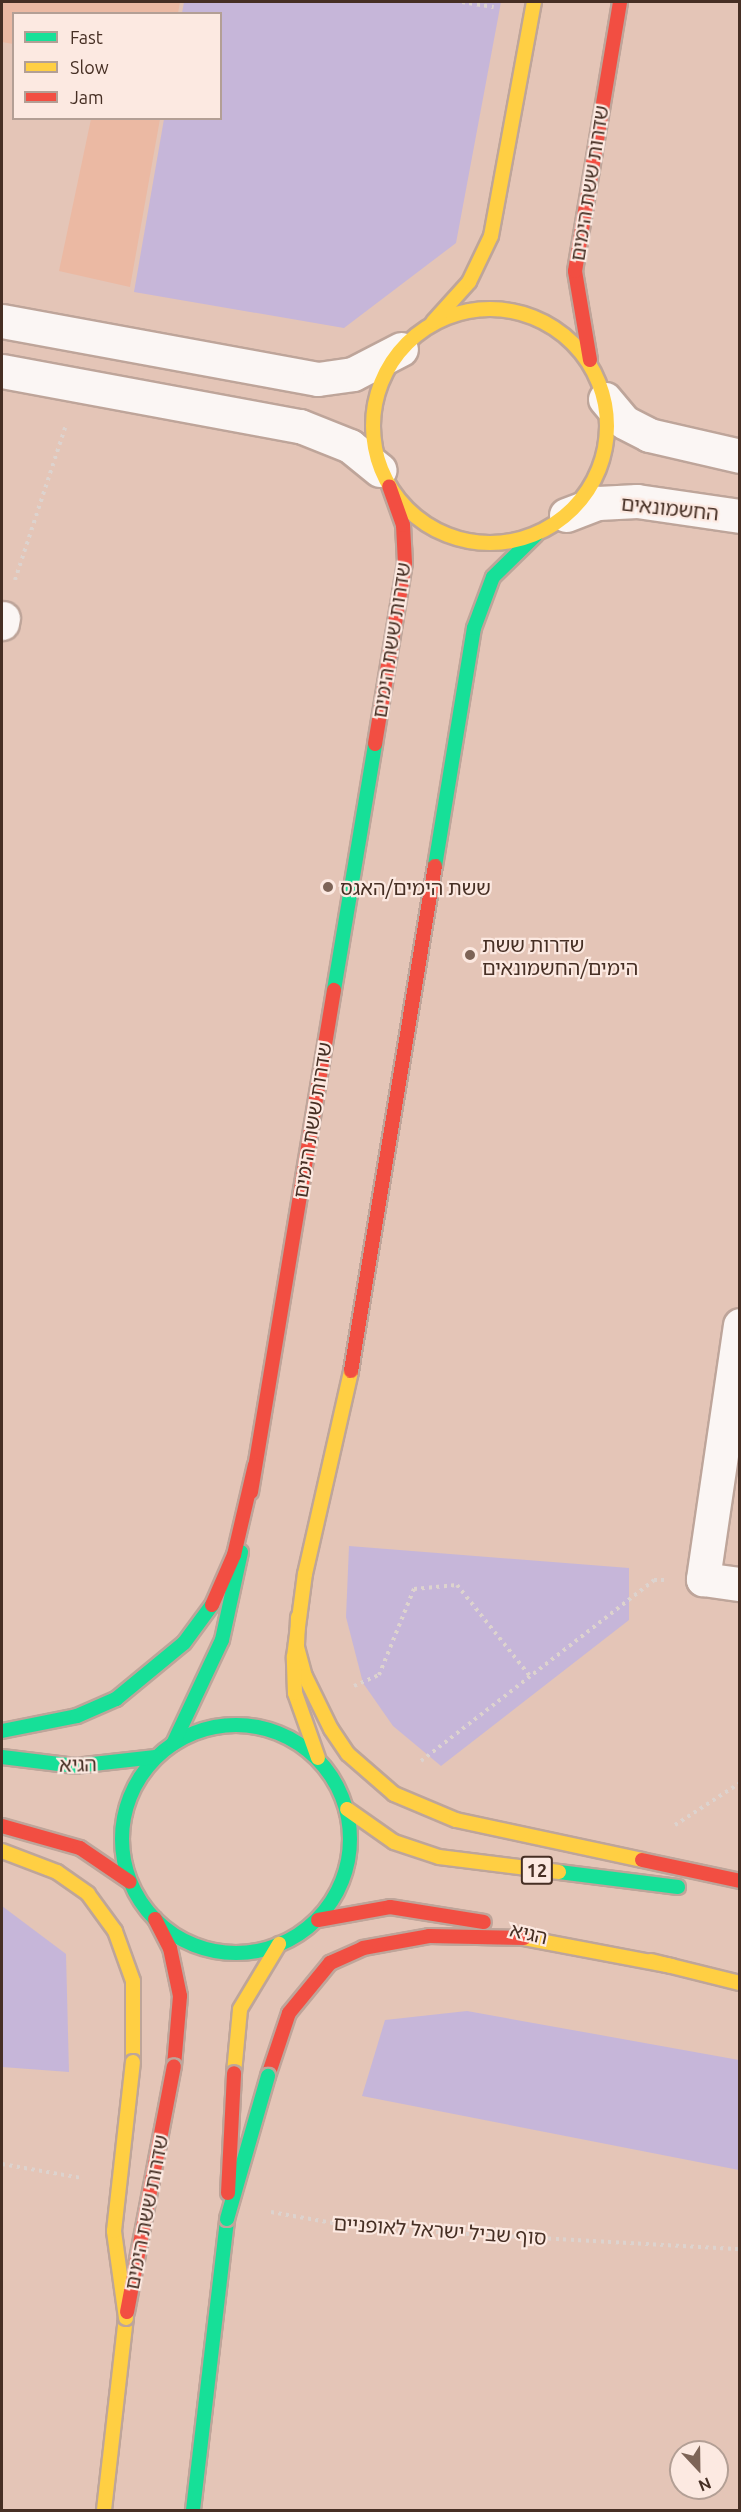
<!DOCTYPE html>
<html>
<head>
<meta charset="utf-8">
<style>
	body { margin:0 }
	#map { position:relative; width:741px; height:2512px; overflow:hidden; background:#e4c5b7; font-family:Ubuntu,"Noto Sans Hebrew",sans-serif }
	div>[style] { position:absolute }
	.built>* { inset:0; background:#ebb9a3 }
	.green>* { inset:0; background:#c6b6d9 }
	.path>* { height:4px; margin-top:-2px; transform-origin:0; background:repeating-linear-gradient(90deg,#ddd3ce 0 3px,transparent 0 7.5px) }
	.roads { filter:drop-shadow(2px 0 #bea59a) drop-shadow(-2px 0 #bea59a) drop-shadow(0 2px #bea59a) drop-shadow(0 -2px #bea59a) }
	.street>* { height:33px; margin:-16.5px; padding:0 16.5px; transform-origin:16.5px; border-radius:16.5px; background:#fbf6f4 }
	.fast>* { height:14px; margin:-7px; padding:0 7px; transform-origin:7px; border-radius:7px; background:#16e098 }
	.fast>.ring { margin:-7px; padding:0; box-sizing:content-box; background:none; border:14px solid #16e098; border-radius:50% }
	.slow>* { height:14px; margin:-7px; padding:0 7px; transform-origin:7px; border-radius:7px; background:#ffcf43 }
	.slow>.ring { margin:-7px; padding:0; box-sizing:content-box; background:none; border:14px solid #ffcf43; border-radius:50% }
	.jam>* { height:14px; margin:-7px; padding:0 7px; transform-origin:7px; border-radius:7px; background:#f24e42 }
	.bridges { filter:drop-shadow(2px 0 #bea59a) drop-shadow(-2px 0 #bea59a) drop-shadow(0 2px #bea59a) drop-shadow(0 -2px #bea59a) }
	.fast-bridge>* { height:14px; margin:-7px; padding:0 7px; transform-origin:7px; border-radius:7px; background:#16e098 }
	.slow-bridge>* { height:14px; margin:-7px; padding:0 7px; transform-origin:7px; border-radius:7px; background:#ffcf43 }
	.jam-bridge>* { height:14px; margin:-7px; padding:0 7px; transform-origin:7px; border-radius:7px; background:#f24e42 }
	.dots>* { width:16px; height:16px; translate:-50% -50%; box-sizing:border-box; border:3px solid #fce9e1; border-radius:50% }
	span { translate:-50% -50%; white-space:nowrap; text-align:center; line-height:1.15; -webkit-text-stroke:4.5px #fce9e1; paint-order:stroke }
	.shield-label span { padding:2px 4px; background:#fce9e1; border:2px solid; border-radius:4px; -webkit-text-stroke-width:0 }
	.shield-label { font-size:18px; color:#462f24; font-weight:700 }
	.street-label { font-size:20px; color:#462f24 }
	.poi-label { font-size:20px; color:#462f24 }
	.left { translate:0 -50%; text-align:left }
	.frame { position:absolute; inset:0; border:3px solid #462f24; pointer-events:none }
	.legend { position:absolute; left:12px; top:12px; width:210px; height:108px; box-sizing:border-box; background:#fce9e1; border:2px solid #b39f95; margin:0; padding:8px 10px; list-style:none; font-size:18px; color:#462f24 }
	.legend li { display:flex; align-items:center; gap:12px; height:30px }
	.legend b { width:30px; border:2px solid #b39f95 }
	.north { position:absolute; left:669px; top:2440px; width:60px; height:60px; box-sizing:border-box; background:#fce9e1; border:2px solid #b39f95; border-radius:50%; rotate:158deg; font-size:16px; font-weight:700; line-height:24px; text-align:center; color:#462f24 }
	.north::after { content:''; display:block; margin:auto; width:21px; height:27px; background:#7d6457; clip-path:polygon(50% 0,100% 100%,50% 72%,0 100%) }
</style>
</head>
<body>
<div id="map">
	<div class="built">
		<div style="clip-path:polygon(2px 2px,180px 2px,178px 13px,14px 14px,13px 44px,2px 42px)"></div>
		<div style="clip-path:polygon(91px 119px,160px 119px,130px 287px,59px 271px)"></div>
	</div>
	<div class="green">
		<div style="clip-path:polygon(184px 2px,501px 2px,456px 243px,344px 328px,134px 292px,164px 119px,220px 118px,220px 14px,182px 13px)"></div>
		<div style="clip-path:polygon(349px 1546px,629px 1568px,629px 1620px,441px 1766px,393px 1726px,363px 1683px,346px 1617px)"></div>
		<div style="clip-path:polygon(2px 1906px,66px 1954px,69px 2072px,2px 2067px)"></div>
		<div style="clip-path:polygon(467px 2011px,739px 2060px,739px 2170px,362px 2096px,385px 2020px)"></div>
	</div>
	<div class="path">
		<div style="left:462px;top:2px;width:32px;rotate:9deg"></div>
		<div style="left:15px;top:580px;width:163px;rotate:-71.8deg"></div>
		<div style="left:354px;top:1686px;width:27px;rotate:-24deg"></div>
		<div style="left:379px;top:1675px;width:93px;rotate:-67.9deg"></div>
		<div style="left:414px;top:1589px;width:43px;rotate:-5.3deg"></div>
		<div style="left:457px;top:1585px;width:117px;rotate:51.3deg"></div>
		<div style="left:421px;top:1761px;width:295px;rotate:-37.8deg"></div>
		<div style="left:654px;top:1580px;width:10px"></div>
		<div style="left:675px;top:1825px;width:77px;rotate:-32.9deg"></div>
		<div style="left:2px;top:2164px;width:80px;rotate:10deg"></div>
		<div style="left:271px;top:2212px;width:91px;rotate:10.1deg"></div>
		<div style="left:361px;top:2228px;width:380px;rotate:3.2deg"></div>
	</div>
	<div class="roads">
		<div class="street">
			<div style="left:2px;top:321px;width:321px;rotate:10.4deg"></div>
			<div style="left:318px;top:379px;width:35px;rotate:-8deg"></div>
			<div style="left:353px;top:374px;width:54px;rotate:-27.5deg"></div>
			<div style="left:2px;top:371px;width:303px;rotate:10.5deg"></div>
			<div style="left:300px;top:426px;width:54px;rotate:21.8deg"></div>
			<div style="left:350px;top:446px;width:38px;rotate:39deg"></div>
			<div style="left:605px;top:399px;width:30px;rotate:50deg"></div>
			<div style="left:624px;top:422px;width:28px;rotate:27deg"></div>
			<div style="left:649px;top:435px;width:93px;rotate:13deg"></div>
			<div style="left:566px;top:515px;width:34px;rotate:-21deg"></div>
			<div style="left:598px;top:503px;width:39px;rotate:-3deg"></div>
			<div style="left:637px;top:501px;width:104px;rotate:8.3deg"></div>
			<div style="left:2px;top:623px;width:5px;rotate:-79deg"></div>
			<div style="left:740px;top:1325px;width:257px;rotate:98.3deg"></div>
			<div style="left:703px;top:1579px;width:37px;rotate:8deg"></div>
		</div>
		<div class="fast">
			<div style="left:435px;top:866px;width:241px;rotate:-80.7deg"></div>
			<div style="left:474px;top:628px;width:54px;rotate:-69.6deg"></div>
			<div style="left:493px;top:577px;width:60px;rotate:-44.3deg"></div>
			<div style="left:334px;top:990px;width:249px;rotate:-80.5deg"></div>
			<div class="ring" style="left:122px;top:1725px;width:214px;height:214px"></div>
			<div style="left:2px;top:1731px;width:76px;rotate:-11.3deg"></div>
			<div style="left:77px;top:1716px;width:43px;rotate:-23.6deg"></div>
			<div style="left:116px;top:1699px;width:88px;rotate:-39.5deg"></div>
			<div style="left:184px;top:1643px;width:47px;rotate:-53.6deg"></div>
			<div style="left:173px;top:1744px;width:115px;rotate:-64.8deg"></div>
			<div style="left:222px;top:1640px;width:90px;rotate:-77.8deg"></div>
			<div style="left:2px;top:1757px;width:74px;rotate:7deg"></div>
			<div style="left:75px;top:1766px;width:81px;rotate:-6.4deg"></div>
			<div style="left:559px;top:1872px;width:120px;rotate:7.2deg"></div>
			<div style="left:193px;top:2510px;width:293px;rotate:-83.3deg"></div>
		</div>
		<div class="slow">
			<div class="ring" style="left:373px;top:309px;width:220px;height:220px"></div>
			<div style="left:433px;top:322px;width:54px;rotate:-48deg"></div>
			<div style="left:469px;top:282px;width:51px;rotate:-64.4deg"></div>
			<div style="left:491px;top:236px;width:238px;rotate:-79.6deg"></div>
			<div style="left:298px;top:1617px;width:30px;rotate:92deg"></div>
			<div style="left:297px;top:1647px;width:30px;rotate:75deg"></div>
			<div style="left:305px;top:1676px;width:59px;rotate:63.9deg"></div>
			<div style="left:331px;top:1729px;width:30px;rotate:56deg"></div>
			<div style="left:348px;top:1754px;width:61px;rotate:41deg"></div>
			<div style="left:394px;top:1794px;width:67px;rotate:22.8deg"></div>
			<div style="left:456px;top:1820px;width:190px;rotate:12.1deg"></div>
			<div style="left:318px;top:1758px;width:69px;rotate:-109.5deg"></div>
			<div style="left:295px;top:1693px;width:36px;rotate:-92deg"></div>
			<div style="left:294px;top:1657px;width:84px;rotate:-82.5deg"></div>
			<div style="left:305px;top:1574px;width:208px;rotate:-77.2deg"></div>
			<div style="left:347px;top:1809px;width:57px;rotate:35.1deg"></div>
			<div style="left:394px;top:1842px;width:47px;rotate:18.4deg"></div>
			<div style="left:439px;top:1857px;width:121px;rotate:7.1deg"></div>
			<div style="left:2px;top:1851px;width:59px;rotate:20.9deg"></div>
			<div style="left:57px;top:1872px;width:38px;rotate:35deg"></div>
			<div style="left:88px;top:1894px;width:46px;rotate:53.9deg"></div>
			<div style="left:115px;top:1931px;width:53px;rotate:70.2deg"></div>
			<div style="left:133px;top:1981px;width:81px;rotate:90deg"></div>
			<div style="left:524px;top:1938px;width:151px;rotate:10.7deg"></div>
			<div style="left:651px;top:1961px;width:92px;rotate:13.9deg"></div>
			<div style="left:234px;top:2073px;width:64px;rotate:-84.6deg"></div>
			<div style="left:240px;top:2009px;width:76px;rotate:-59deg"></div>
			<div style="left:104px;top:2510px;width:193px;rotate:-83.5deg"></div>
		</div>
		<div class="jam">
			<div style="left:590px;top:360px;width:90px;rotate:-99.6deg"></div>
			<div style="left:575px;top:271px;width:273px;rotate:-80.5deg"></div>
			<div style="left:375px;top:744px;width:183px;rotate:-80.6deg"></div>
			<div style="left:405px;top:563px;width:38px;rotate:-93deg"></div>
			<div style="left:403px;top:525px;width:41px;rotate:-109.7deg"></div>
			<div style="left:351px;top:1371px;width:512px;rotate:-80.56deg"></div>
			<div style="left:251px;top:1492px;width:509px;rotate:-80.61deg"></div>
			<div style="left:212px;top:1605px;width:55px;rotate:-66.3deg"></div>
			<div style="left:234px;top:1555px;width:92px;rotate:-76.9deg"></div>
			<div style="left:2px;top:1826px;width:81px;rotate:15.8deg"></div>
			<div style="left:80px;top:1848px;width:60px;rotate:34.2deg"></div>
			<div style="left:642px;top:1860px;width:100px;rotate:12.1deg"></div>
			<div style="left:155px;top:1919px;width:33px;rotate:63deg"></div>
			<div style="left:170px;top:1948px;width:49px;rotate:78.2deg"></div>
			<div style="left:180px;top:1996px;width:70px;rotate:94.9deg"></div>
			<div style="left:318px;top:1920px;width:73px;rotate:-10.2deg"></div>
			<div style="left:390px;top:1907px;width:95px;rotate:9.1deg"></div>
			<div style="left:268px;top:2076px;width:66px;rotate:-71.6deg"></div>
			<div style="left:289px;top:2013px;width:65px;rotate:-50.6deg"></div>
			<div style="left:330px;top:1963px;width:36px;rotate:-24deg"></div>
			<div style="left:363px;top:1948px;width:67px;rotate:-10.3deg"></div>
			<div style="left:429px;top:1936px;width:95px;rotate:1.2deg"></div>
		</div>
	</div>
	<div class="bridges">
		<div class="fast-bridge">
			<div style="left:227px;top:2219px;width:149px;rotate:-74deg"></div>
		</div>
		<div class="slow-bridge">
			<div style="left:126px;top:2318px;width:88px;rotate:-97.9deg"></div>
			<div style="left:114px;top:2231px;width:170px;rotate:-83.6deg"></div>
		</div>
		<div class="jam-bridge">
			<div style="left:228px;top:2193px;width:120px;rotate:-87.1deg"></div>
			<div style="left:127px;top:2312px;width:250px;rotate:-79.2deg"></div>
		</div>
	</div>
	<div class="dots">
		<div style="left:328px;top:887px;background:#7d6457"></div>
		<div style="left:470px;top:955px;background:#7d6457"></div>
	</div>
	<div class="shield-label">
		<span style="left:537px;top:1870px">12</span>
	</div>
	<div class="street-label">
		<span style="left:589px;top:183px;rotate:-81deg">שדרות ששת הימים</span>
		<span style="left:670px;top:508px;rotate:6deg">החשמונאים</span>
		<span style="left:391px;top:640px;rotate:-81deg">שדרות ששת הימים</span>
		<span style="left:312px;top:1120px;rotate:-81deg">שדרות ששת הימים</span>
		<span style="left:78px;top:1764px;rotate:-1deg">הגיא</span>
		<span style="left:529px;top:1933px;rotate:13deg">הגיא</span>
		<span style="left:146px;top:2212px;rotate:-79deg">שדרות ששת הימים</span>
		<span style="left:440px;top:2230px;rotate:4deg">סוף שביל ישראל לאופניים</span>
	</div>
	<div class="poi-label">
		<span class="left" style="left:340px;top:887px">ששת הימים/האגס</span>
		<span class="left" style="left:482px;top:956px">שדרות ששת<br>הימים/החשמונאים</span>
	</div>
	<div class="frame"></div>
	<ul class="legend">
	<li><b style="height:8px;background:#16e098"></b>Fast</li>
	<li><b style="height:8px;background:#ffcf43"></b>Slow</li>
	<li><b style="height:8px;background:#f24e42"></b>Jam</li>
	</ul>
	<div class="north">N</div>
</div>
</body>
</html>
